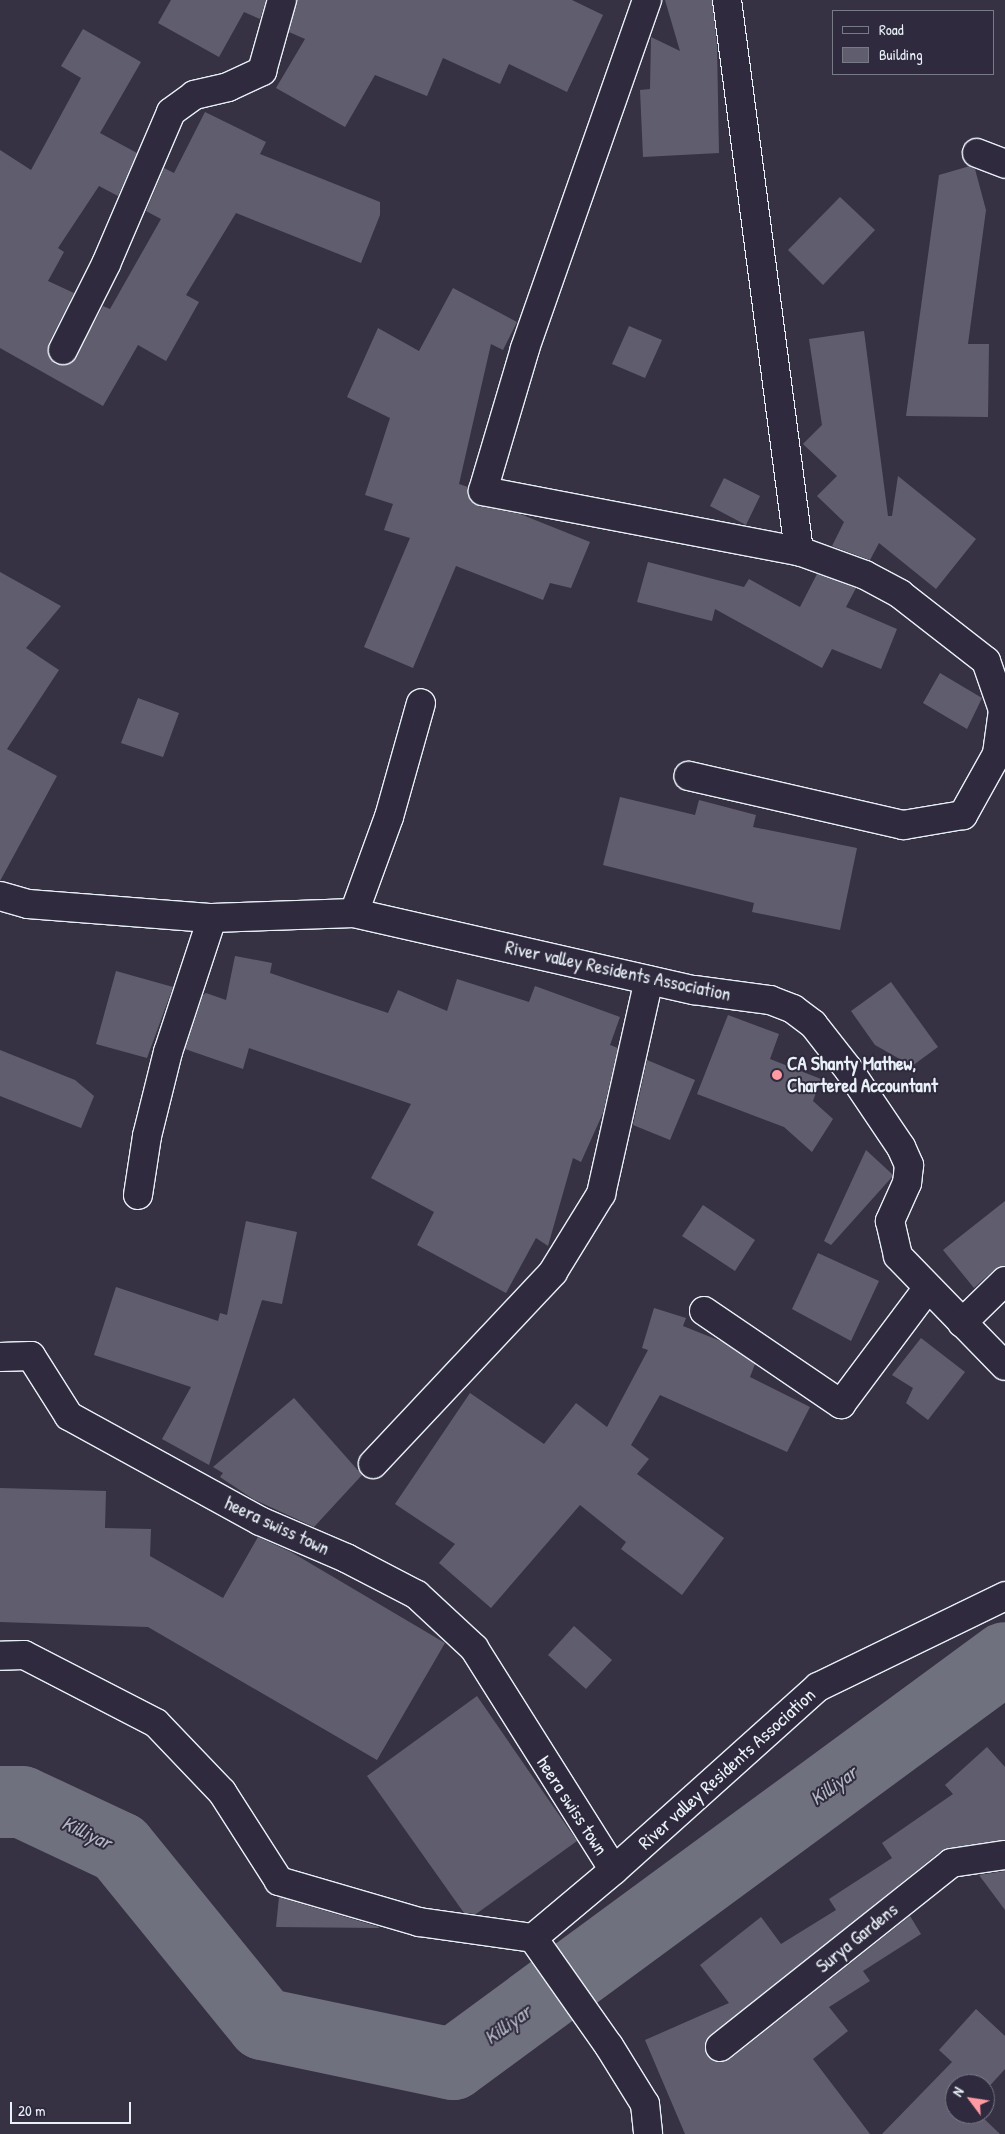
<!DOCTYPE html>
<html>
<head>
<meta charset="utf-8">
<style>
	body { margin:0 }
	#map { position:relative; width:1005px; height:2134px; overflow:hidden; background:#363244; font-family:"Patrick Hand",sans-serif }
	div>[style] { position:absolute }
	.river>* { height:72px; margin:-36px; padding:0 36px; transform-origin:36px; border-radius:36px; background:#70717f }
	.building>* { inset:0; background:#605e6e }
	.roads { filter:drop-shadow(1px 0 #e8f1f8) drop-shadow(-1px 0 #e8f1f8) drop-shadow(0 1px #e8f1f8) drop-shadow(0 -1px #e8f1f8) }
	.minor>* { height:28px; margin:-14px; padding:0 14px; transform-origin:14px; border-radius:14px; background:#2f2a3d }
	.dots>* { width:14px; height:14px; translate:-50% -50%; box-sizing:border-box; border:2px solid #2f2a3d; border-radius:50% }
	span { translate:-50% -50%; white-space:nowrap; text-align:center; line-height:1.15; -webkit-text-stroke:4px #2f2a3d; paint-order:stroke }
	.street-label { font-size:19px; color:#e8f1f8 }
	.poi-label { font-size:19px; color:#e8f1f8; font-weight:700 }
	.left { translate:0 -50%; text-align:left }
	.water-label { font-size:20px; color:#b2b7c2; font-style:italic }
	.legend { position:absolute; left:832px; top:10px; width:162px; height:65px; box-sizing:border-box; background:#2f2a3d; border:1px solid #797a88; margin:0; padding:6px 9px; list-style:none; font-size:15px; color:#e8f1f8 }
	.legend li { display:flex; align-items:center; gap:10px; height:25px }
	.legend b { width:25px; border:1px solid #797a88 }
	.north { position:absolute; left:945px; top:2074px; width:50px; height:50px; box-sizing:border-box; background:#2f2a3d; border:1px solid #797a88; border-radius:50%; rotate:301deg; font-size:14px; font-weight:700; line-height:20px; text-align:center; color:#e8f1f8 }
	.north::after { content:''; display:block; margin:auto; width:18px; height:22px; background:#ff9aa2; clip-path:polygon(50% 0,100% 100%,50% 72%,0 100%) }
	.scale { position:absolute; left:10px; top:2102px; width:121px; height:22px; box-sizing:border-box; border:2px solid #e8f1f8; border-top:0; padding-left:6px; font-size:15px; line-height:18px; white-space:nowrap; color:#e8f1f8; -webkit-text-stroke:4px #2f2a3d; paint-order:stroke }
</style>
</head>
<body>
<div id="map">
	<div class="river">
		<div style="left:0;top:1802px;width:22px"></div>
		<div style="left:22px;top:1802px;width:108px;rotate:25.1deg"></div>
		<div style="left:120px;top:1848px;width:227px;rotate:50.9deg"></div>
		<div style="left:263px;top:2024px;width:194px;rotate:11.9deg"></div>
		<div style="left:453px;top:2064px;width:685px;rotate:-36.33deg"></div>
	</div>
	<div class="building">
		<div style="clip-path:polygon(171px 0,266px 0,260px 19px,244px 12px,219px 57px,158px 23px)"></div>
		<div style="clip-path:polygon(297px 0,572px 0,603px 15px,567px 92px,509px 64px,500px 84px,443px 58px,427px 96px,375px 75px,345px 127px,276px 88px,305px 39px,289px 32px)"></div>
		<div style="clip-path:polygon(665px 0,712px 0,717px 46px,719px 153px,643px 157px,640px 90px,650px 89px,651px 37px,680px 51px)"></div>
		<div style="clip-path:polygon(83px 29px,141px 62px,100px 133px,137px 153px,118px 196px,99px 186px,58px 248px,64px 252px,48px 281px,74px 293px,49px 343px,50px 358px,56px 364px,72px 363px,103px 306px,110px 309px,161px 219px,146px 211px,164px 168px,174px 173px,205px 112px,266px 142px,260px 154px,380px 202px,380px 215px,361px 263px,236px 213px,186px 295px,199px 302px,166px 361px,138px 345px,103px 406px,0 348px,0 150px,31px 170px,81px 78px,61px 66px)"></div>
		<div style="clip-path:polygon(970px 166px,975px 169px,986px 210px,968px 344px,989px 344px,988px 417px,906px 416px,939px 175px)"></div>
		<div style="clip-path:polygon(840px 197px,875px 230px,823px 285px,788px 250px)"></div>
		<div style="clip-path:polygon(453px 288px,517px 322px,503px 350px,491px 344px,459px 484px,468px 487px,468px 496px,480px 506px,520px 514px,590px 542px,571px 588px,550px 583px,543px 600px,456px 566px,413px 668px,364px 647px,410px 538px,384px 530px,393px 504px,365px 495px,390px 418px,347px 397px,378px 328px,419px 351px)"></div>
		<div style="clip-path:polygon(629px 326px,662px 340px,645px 378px,612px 364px)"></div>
		<div style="clip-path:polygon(864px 331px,888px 516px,892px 516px,898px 476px,976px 539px,936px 589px,879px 543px,870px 560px,832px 546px,844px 522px,817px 496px,837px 476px,803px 444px,822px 425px,809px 339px)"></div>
		<div style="clip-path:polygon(724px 478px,760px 496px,746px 525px,710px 506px)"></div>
		<div style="clip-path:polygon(648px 562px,744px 587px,749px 579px,800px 607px,817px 574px,856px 588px,846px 607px,897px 629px,881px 669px,832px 649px,822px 668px,715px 609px,712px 621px,637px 602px)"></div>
		<div style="clip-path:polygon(0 572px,61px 606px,26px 648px,59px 670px,7px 749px,57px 776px,0 881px)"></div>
		<div style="clip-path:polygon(940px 673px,982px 698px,967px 729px,923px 703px)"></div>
		<div style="clip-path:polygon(138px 698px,179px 713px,163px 757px,121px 743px)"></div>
		<div style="clip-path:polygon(620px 797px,695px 815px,699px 800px,756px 815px,753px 827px,857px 848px,840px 930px,752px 912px,754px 903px,603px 865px)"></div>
		<div style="clip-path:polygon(235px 956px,272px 963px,270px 973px,388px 1013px,398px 990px,447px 1011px,457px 979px,529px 1002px,535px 986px,620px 1017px,610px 1045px,618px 1048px,603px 1113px,581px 1162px,573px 1158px,548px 1246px,536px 1238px,506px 1293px,417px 1245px,434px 1212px,371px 1178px,411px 1104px,249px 1048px,243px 1069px,185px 1049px,203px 995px,206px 993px,226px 1000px)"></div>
		<div style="clip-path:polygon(116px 971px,173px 987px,147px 1058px,96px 1044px)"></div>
		<div style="clip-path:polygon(891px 982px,938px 1047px,912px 1066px,875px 1045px,851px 1011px)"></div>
		<div style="clip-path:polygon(728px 1015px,779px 1034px,770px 1059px,821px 1079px,813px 1101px,833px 1119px,812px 1152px,784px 1127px,697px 1094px)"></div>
		<div style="clip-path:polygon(0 1050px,75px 1080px,94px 1096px,81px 1128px,0 1096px)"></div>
		<div style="clip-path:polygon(647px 1060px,695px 1080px,670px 1140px,633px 1125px)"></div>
		<div style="clip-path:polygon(866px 1150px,892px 1174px,892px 1177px,831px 1245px,824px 1241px)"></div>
		<div style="clip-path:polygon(1005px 1201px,1005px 1266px,994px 1270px,974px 1288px,943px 1250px)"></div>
		<div style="clip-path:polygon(703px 1205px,755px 1240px,735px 1271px,682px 1236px)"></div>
		<div style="clip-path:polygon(246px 1221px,297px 1232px,282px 1304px,262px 1300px,209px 1465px,162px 1439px,191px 1387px,94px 1355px,116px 1287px,218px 1321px,220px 1313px,227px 1315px)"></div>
		<div style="clip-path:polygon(818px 1253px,879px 1281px,851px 1341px,792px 1309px)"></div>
		<div style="clip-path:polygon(654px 1308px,686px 1318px,683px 1326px,723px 1342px,755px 1364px,750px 1377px,810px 1407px,787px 1452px,660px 1395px,631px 1445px,649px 1459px,637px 1474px,724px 1538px,682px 1595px,621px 1549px,626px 1542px,580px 1505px,491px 1608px,439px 1563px,455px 1544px,395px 1504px,470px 1393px,544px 1444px,576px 1403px,607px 1427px,648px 1350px,642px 1348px)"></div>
		<div style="clip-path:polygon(921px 1338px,965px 1372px,928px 1420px,906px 1403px,913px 1388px,892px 1375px)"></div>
		<div style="clip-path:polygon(294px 1398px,362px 1475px,314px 1527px,253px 1499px,220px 1477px,223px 1473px,213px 1467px)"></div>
		<div style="clip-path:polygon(0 1488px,106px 1491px,105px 1528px,151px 1529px,150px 1556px,223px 1598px,258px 1537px,291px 1552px,445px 1643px,377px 1760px,148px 1627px,0 1622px)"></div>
		<div style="clip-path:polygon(574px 1626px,612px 1660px,586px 1689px,548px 1655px)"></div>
		<div style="clip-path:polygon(477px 1696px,577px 1841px,476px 1914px,464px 1913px,367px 1776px)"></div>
		<div style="clip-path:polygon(987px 1747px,1005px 1767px,1005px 1840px,941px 1851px,705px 2042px,708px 2056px,714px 2061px,730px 2059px,910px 1916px,921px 1934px,863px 1971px,870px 1981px,829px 2007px,848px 2031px,813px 2059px,870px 2134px,685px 2134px,645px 2040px,729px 2003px,700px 1965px,761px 1917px,781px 1944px,836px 1910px,829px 1899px,892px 1858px,882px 1843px,953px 1794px,945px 1785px)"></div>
		<div style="clip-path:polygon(1005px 1871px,1005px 1910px,979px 1875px)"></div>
		<div style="clip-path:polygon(279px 1897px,379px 1927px,379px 1928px,276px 1927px)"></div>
		<div style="clip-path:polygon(976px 2009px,1005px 2036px,1005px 2069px,985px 2091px,985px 2084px,955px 2084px,955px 2114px,979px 2114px,1000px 2134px,882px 2134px,952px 2062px,939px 2050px)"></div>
	</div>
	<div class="roads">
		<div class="minor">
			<div style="left:647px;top:0;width:370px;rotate:109.3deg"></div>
			<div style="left:525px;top:349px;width:148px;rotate:106.5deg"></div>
			<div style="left:483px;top:491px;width:322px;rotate:10.8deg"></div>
			<div style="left:799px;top:551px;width:70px;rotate:20deg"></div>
			<div style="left:865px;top:575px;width:40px;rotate:28deg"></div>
			<div style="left:900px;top:594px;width:109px;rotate:37.9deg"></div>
			<div style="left:986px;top:661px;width:52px;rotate:70.9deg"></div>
			<div style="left:1003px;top:710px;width:44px;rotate:97.8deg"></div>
			<div style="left:997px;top:754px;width:70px;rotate:119.1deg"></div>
			<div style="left:963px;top:815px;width:61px;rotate:170.5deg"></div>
			<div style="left:903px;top:825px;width:220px;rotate:-167.1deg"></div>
			<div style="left:727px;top:0;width:556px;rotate:82.56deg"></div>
			<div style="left:977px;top:153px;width:30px;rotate:21deg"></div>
			<div style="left:63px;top:350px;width:96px;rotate:-63.4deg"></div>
			<div style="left:106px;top:264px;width:165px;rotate:-66.8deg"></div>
			<div style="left:171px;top:112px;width:29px;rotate:-36deg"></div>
			<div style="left:194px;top:95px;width:35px;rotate:-13deg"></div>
			<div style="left:228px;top:87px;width:38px;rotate:-25deg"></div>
			<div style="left:262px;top:71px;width:74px;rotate:-74.3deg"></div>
			<div style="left:0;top:896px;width:29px;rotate:16deg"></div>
			<div style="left:28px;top:904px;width:185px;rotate:4.4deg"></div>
			<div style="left:212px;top:918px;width:142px;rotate:-2deg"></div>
			<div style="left:354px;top:913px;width:349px;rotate:12.8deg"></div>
			<div style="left:694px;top:990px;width:77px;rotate:7.5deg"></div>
			<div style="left:770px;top:1000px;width:25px;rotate:21deg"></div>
			<div style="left:793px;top:1009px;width:25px;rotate:37deg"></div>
			<div style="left:813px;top:1024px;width:58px;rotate:52deg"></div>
			<div style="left:849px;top:1070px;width:93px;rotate:56deg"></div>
			<div style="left:901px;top:1147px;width:20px;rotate:66deg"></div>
			<div style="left:909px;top:1165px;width:18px;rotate:96deg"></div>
			<div style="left:907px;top:1183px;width:42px;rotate:114.1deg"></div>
			<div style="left:890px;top:1221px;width:36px;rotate:77deg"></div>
			<div style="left:898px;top:1256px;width:153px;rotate:45.8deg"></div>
			<div style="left:354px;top:913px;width:102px;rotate:-70deg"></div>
			<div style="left:389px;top:817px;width:118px;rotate:-74.3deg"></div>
			<div style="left:138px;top:1195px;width:60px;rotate:-81.3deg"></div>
			<div style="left:147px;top:1136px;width:87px;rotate:-76deg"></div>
			<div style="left:168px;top:1052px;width:141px;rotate:-71.8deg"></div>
			<div style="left:704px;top:1311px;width:166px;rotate:34.2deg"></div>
			<div style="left:841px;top:1404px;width:144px;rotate:-53.2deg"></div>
			<div style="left:962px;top:1323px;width:60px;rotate:-44.3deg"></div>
			<div style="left:0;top:1357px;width:31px;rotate:-2deg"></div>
			<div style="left:31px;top:1356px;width:71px;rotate:57.7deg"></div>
			<div style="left:69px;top:1416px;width:218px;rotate:28.8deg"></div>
			<div style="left:260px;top:1521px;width:94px;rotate:23.3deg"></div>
			<div style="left:346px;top:1558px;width:80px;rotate:27.5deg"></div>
			<div style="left:417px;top:1595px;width:78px;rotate:42.9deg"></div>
			<div style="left:474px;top:1648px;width:262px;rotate:57.8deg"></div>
			<div style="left:614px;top:1870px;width:106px;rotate:140deg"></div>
			<div style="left:533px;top:1938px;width:115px;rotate:-172deg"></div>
			<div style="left:419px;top:1922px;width:146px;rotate:-163.7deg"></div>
			<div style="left:279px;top:1881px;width:106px;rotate:-122.6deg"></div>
			<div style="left:222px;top:1792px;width:95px;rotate:-133.7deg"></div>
			<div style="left:156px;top:1723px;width:148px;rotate:-152.7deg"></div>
			<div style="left:24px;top:1655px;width:24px;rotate:178deg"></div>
			<div style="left:373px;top:1464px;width:263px;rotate:-46.8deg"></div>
			<div style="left:553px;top:1272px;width:92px;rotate:-58.4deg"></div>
			<div style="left:601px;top:1194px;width:219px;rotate:-77.4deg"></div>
			<div style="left:614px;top:1870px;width:274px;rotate:-41.9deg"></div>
			<div style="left:818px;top:1687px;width:208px;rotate:-25.9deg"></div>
			<div style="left:533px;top:1938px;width:132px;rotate:54.9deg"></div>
			<div style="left:609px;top:2046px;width:68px;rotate:58.2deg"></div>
			<div style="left:645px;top:2104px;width:30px;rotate:84deg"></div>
			<div style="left:720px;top:2047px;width:295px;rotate:-38.5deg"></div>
			<div style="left:951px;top:1863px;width:55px;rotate:-8.4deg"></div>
		</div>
	</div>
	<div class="dots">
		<div style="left:777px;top:1075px;background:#ff9aa2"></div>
	</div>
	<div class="street-label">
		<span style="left:618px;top:971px;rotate:12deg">River valley Residents Association</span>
		<span style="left:277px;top:1526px;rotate:25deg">heera swiss town</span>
		<span style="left:727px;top:1769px;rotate:-42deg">River valley Residents Association</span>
		<span style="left:572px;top:1806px;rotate:57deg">heera swiss town</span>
		<span style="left:857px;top:1938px;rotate:-39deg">Surya Gardens</span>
	</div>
	<div class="poi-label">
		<span class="left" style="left:787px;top:1075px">CA Shanty Mathew,<br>Chartered Accountant</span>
	</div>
	<div class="water-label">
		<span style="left:833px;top:1785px;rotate:-36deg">Killiyar</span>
		<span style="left:87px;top:1832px;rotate:25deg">Killiyar</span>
		<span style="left:507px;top:2024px;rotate:-36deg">Killiyar</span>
	</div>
	<ul class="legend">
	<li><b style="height:6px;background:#2f2a3d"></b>Road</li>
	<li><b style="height:14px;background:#605e6e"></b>Building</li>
	</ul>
	<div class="north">N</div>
	<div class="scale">20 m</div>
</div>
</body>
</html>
